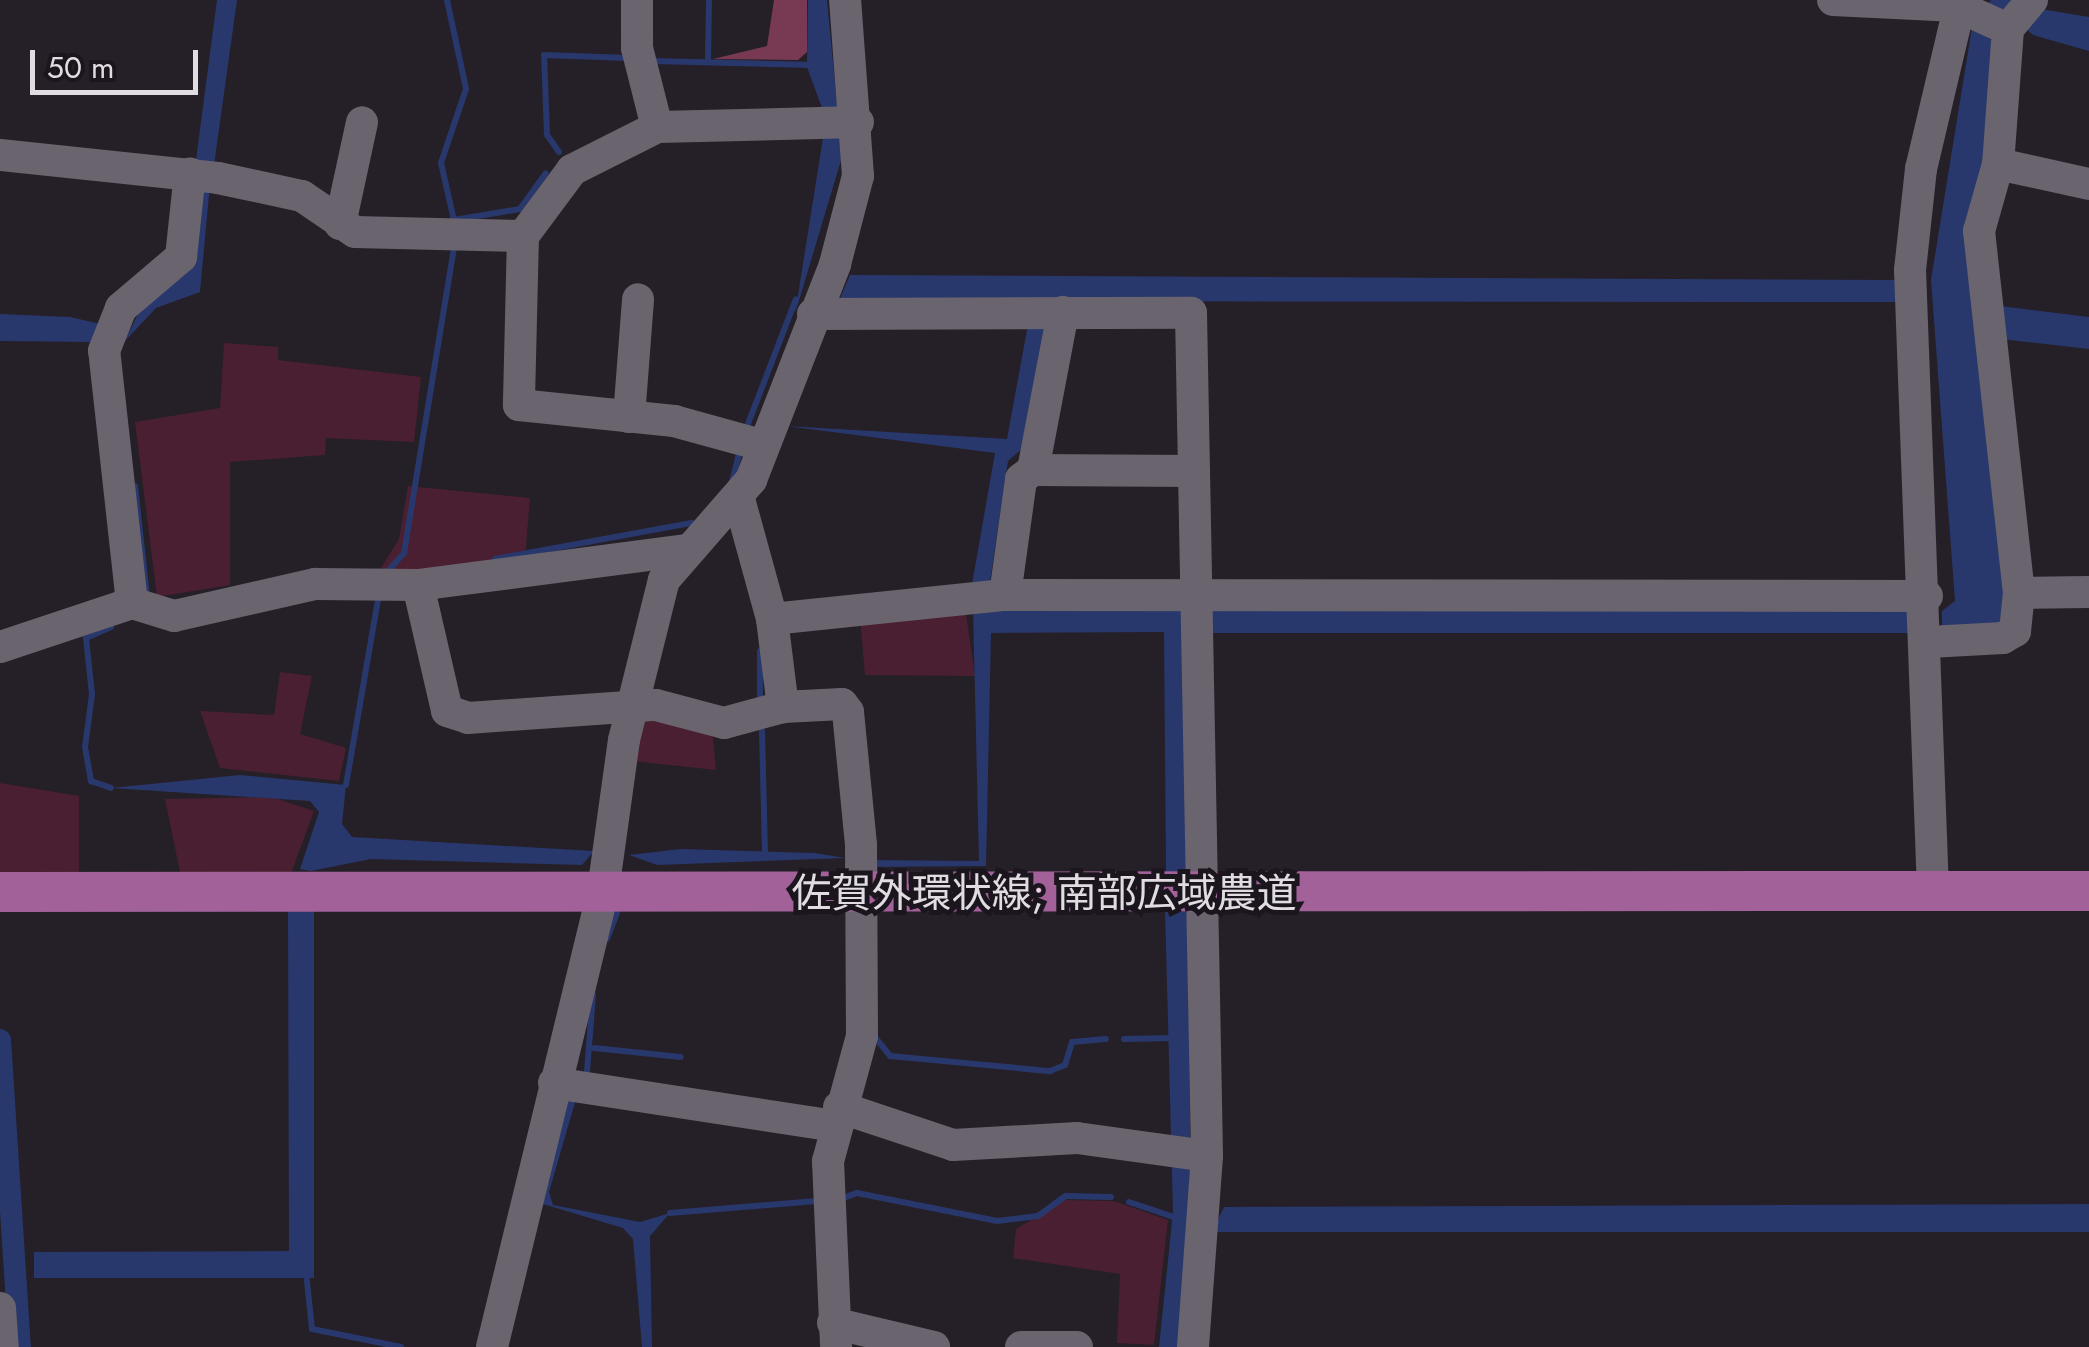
<!DOCTYPE html>
<html>
<head>
<meta charset="utf-8">
<style>
	body { margin:0 }
	#map { position:relative; width:2089px; height:1347px; overflow:hidden; background:#251f28; font-family:Jost,"Noto Sans JP",sans-serif }
	div>[style] { position:absolute }
	.green>* { inset:0; background:#4a1f31 }
	.forest>* { inset:0; background:#783953 }
	.water>* { inset:0; background:#29386c }
	.stream>* { height:6px; margin:-3px; padding:0 3px; transform-origin:3px; border-radius:3px; background:#29386c }
	.canal>* { height:22px; margin:-11px; padding:0 11px; transform-origin:11px; border-radius:11px; background:#29386c }
	.minor>* { height:32px; margin:-16px; padding:0 16px; transform-origin:16px; border-radius:16px; background:#6a646e }
	.major>* { height:40px; margin:-20px; padding:0 20px; transform-origin:20px; border-radius:20px; background:#a26299 }
	span { translate:-50% -50%; white-space:nowrap; text-align:center; line-height:1.15; -webkit-text-stroke:10px #1b161e; paint-order:stroke }
	.street-label { font-size:40px; color:#e0dce2 }
	.scale { position:absolute; left:30px; top:50px; width:168px; height:45px; box-sizing:border-box; border:5px solid #e0dce2; border-top:0; padding-left:12px; font-size:30px; line-height:35px; white-space:nowrap; color:#e0dce2; -webkit-text-stroke:8px #1b161e; paint-order:stroke }
</style>
</head>
<body>
<div id="map">
	<div class="green">
		<div style="clip-path:polygon(224px 343px,278px 347px,278px 360px,421px 377px,414px 442px,326px 438px,325px 455px,230px 462px,230px 585px,157px 597px,135px 422px,220px 408px)"></div>
		<div style="clip-path:polygon(408px 486px,530px 498px,525px 557px,402px 579px,379px 571px,399px 539px)"></div>
		<div style="clip-path:polygon(965px 607px,975px 676px,865px 675px,860px 618px)"></div>
		<div style="clip-path:polygon(280px 672px,312px 676px,300px 734px,346px 748px,339px 781px,220px 768px,200px 711px,274px 715px)"></div>
		<div style="clip-path:polygon(645px 711px,712px 728px,716px 770px,632px 761px)"></div>
		<div style="clip-path:polygon(0 783px,79px 796px,79px 874px,0 872px)"></div>
		<div style="clip-path:polygon(271px 797px,314px 811px,290px 876px,181px 877px,165px 799px)"></div>
		<div style="clip-path:polygon(1065px 1200px,1114px 1201px,1168px 1220px,1154px 1345px,1117px 1343px,1120px 1274px,1013px 1258px,1016px 1229px)"></div>
	</div>
	<div class="forest">
		<div style="clip-path:polygon(774px 0,807px 0,807px 52px,798px 60px,713px 59px,767px 46px)"></div>
	</div>
	<div class="water">
		<div style="clip-path:polygon(217px 0,237px 0,214px 165px,196px 160px)"></div>
		<div style="clip-path:polygon(808px 0,827px 0,842px 157px,795px 314px,826px 119px,807px 67px)"></div>
		<div style="clip-path:polygon(1991px 0,2015px 0,1987px 29px,1999px 64px,1986px 168px,2009px 606px,2005px 628px,1942px 630px,1942px 611px,1955px 601px,1931px 280px,1973px 21px)"></div>
		<div style="clip-path:polygon(2041px 9px,2089px 17px,2089px 51px,2033px 35px,2025px 28px)"></div>
		<div style="clip-path:polygon(196px 183px,210px 184px,200px 292px,156px 308px,124px 342px,146px 298px,185px 275px)"></div>
		<div style="clip-path:polygon(850px 275px,1899px 280px,1900px 302px,839px 301px)"></div>
		<div style="clip-path:polygon(2000px 306px,2089px 317px,2089px 349px,2000px 339px)"></div>
		<div style="clip-path:polygon(0 314px,70px 317px,105px 325px,95px 342px,0 341px)"></div>
		<div style="clip-path:polygon(1029px 319px,1045px 321px,1025px 446px,1008px 461px,989px 588px,971px 590px,995px 453px,786px 426px,1007px 439px)"></div>
		<div style="clip-path:polygon(1913px 606px,1914px 633px,1208px 633px,1207px 610px)"></div>
		<div style="clip-path:polygon(973px 610px,1183px 610px,1189px 874px,1166px 873px,1164px 632px,991px 633px,986px 866px,869px 867px,872px 860px,979px 861px)"></div>
		<div style="clip-path:polygon(240px 775px,346px 785px,342px 824px,352px 837px,594px 851px,582px 865px,371px 859px,311px 871px,300px 869px,319px 812px,310px 801px,111px 788px)"></div>
		<div style="clip-path:polygon(681px 849px,814px 853px,846px 858px,657px 865px,629px 855px)"></div>
		<div style="clip-path:polygon(1188px 906px,1191px 1225px,1179px 1347px,1159px 1347px,1173px 1212px,1165px 908px)"></div>
		<div style="clip-path:polygon(288px 908px,314px 908px,314px 1278px,34px 1278px,34px 1252px,289px 1251px)"></div>
		<div style="clip-path:polygon(567px 1097px,576px 1099px,549px 1192px,553px 1205px,640px 1222px,670px 1213px,650px 1236px,652px 1347px,642px 1347px,633px 1239px,623px 1228px,543px 1204px)"></div>
		<div style="clip-path:polygon(2089px 1204px,2089px 1232px,1212px 1232px,1224px 1207px)"></div>
	</div>
	<div class="stream">
		<div style="left:447px;top:0;width:91px;rotate:77.9deg"></div>
		<div style="left:466px;top:89px;width:78px;rotate:108.7deg"></div>
		<div style="left:441px;top:163px;width:58px;rotate:77.2deg"></div>
		<div style="left:454px;top:220px;width:67px;rotate:-9.5deg"></div>
		<div style="left:520px;top:209px;width:44px;rotate:-54.2deg"></div>
		<div style="left:652px;top:61px;width:159px;rotate:1.4deg"></div>
		<div style="left:708px;top:61px;width:61px;rotate:-89.1deg"></div>
		<div style="left:559px;top:152px;width:21px;rotate:-125deg"></div>
		<div style="left:547px;top:135px;width:80px;rotate:-92.1deg"></div>
		<div style="left:544px;top:55px;width:84px;rotate:2deg"></div>
		<div style="left:746px;top:429px;width:139px;rotate:-69deg"></div>
		<div style="left:732px;top:482px;width:32px;rotate:-76deg"></div>
		<div style="left:135px;top:486px;width:112px;rotate:83.8deg"></div>
		<div style="left:495px;top:559px;width:200px;rotate:-10.4deg"></div>
		<div style="left:386px;top:573px;width:27px;rotate:-48deg"></div>
		<div style="left:404px;top:553px;width:311px;rotate:-80.7deg"></div>
		<div style="left:111px;top:627px;width:27px;rotate:156deg"></div>
		<div style="left:86px;top:638px;width:56px;rotate:83.9deg"></div>
		<div style="left:92px;top:694px;width:53px;rotate:97.5deg"></div>
		<div style="left:85px;top:747px;width:35px;rotate:80deg"></div>
		<div style="left:91px;top:781px;width:21px;rotate:19deg"></div>
		<div style="left:760px;top:704px;width:53px;rotate:-90deg"></div>
		<div style="left:762px;top:731px;width:125px;rotate:88.6deg"></div>
		<div style="left:346px;top:785px;width:188px;rotate:-80.2deg"></div>
		<div style="left:607px;top:939px;width:28px;rotate:-69deg"></div>
		<div style="left:874px;top:1036px;width:26px;rotate:51deg"></div>
		<div style="left:890px;top:1056px;width:161px;rotate:5.4deg"></div>
		<div style="left:1050px;top:1071px;width:16px;rotate:-22deg"></div>
		<div style="left:1065px;top:1065px;width:24px;rotate:-73deg"></div>
		<div style="left:1072px;top:1042px;width:34px;rotate:-5deg"></div>
		<div style="left:1124px;top:1039px;width:49px;rotate:-1.2deg"></div>
		<div style="left:594px;top:1048px;width:87px;rotate:5.9deg"></div>
		<div style="left:587px;top:1072px;width:78px;rotate:-85.6deg"></div>
		<div style="left:841px;top:1199px;width:17px;rotate:-21deg"></div>
		<div style="left:857px;top:1193px;width:143px;rotate:11.3deg"></div>
		<div style="left:997px;top:1221px;width:41px;rotate:-7deg"></div>
		<div style="left:1038px;top:1216px;width:34px;rotate:-36deg"></div>
		<div style="left:1066px;top:1196px;width:45px;rotate:1.3deg"></div>
		<div style="left:1129px;top:1202px;width:54px;rotate:18.4deg"></div>
		<div style="left:670px;top:1213px;width:147px;rotate:-4.7deg"></div>
		<div style="left:306px;top:1272px;width:57px;rotate:84deg"></div>
		<div style="left:312px;top:1329px;width:91px;rotate:11.4deg"></div>
	</div>
	<div class="canal">
		<div style="left:0;top:1040px;width:308px;rotate:86.3deg"></div>
	</div>
	<div class="minor">
		<div style="left:637px;top:0;width:48px;rotate:90deg"></div>
		<div style="left:637px;top:48px;width:81px;rotate:75.8deg"></div>
		<div style="left:1833px;top:0;width:124px;rotate:2.8deg"></div>
		<div style="left:1957px;top:6px;width:56px;rotate:24.3deg"></div>
		<div style="left:2032px;top:0;width:38px;rotate:130deg"></div>
		<div style="left:2008px;top:29px;width:135px;rotate:94.2deg"></div>
		<div style="left:1998px;top:164px;width:93px;rotate:12.4deg"></div>
		<div style="left:0;top:155px;width:219px;rotate:6deg"></div>
		<div style="left:218px;top:178px;width:86px;rotate:12.1deg"></div>
		<div style="left:302px;top:196px;width:64px;rotate:34.2deg"></div>
		<div style="left:355px;top:232px;width:168px;rotate:1.4deg"></div>
		<div style="left:523px;top:236px;width:82px;rotate:-53.4deg"></div>
		<div style="left:572px;top:170px;width:95px;rotate:-26.8deg"></div>
		<div style="left:657px;top:127px;width:201px;rotate:-1.4deg"></div>
		<div style="left:1998px;top:164px;width:70px;rotate:105.8deg"></div>
		<div style="left:1979px;top:231px;width:364px;rotate:83.7deg"></div>
		<div style="left:340px;top:224px;width:104px;rotate:-77.8deg"></div>
		<div style="left:523px;top:236px;width:169px;rotate:91.4deg"></div>
		<div style="left:519px;top:405px;width:156px;rotate:5.9deg"></div>
		<div style="left:674px;top:421px;width:90px;rotate:15.4deg"></div>
		<div style="left:813px;top:314px;width:378px;rotate:-0.2deg"></div>
		<div style="left:1191px;top:313px;width:843px;rotate:88.91deg"></div>
		<div style="left:1207px;top:1156px;width:192px;rotate:94.2deg"></div>
		<div style="left:629px;top:417px;width:118px;rotate:-85.6deg"></div>
		<div style="left:1033px;top:470px;width:161px;rotate:0.4deg"></div>
		<div style="left:739px;top:499px;width:124px;rotate:74.6deg"></div>
		<div style="left:772px;top:619px;width:89px;rotate:82.9deg"></div>
		<div style="left:783px;top:707px;width:59px;rotate:-2.9deg"></div>
		<div style="left:842px;top:704px;width:10px;rotate:53deg"></div>
		<div style="left:848px;top:712px;width:134px;rotate:84.4deg"></div>
		<div style="left:861px;top:845px;width:191px;rotate:89.7deg"></div>
		<div style="left:862px;top:1036px;width:130px;rotate:105.2deg"></div>
		<div style="left:828px;top:1161px;width:186px;rotate:87.5deg"></div>
		<div style="left:418px;top:585px;width:129px;rotate:77deg"></div>
		<div style="left:447px;top:711px;width:22px;rotate:18deg"></div>
		<div style="left:468px;top:718px;width:188px;rotate:-4deg"></div>
		<div style="left:656px;top:705px;width:70px;rotate:14.8deg"></div>
		<div style="left:724px;top:723px;width:61px;rotate:-15.2deg"></div>
		<div style="left:1005px;top:595px;width:117px;rotate:-82.1deg"></div>
		<div style="left:1021px;top:479px;width:15px;rotate:-37deg"></div>
		<div style="left:1033px;top:470px;width:161px;rotate:-79.2deg"></div>
		<div style="left:132px;top:603px;width:254px;rotate:-96.3deg"></div>
		<div style="left:104px;top:351px;width:46px;rotate:-68.4deg"></div>
		<div style="left:121px;top:308px;width:79px;rotate:-40.4deg"></div>
		<div style="left:181px;top:257px;width:84px;rotate:-83.9deg"></div>
		<div style="left:772px;top:619px;width:234px;rotate:-5.9deg"></div>
		<div style="left:1005px;top:595px;width:922px;rotate:0.06deg"></div>
		<div style="left:1929px;top:642px;width:74px;rotate:-3.1deg"></div>
		<div style="left:2003px;top:638px;width:14px;rotate:-30deg"></div>
		<div style="left:2015px;top:631px;width:38px;rotate:-84deg"></div>
		<div style="left:2019px;top:593px;width:70px;rotate:-0.8deg"></div>
		<div style="left:0;top:647px;width:139px;rotate:-18.4deg"></div>
		<div style="left:132px;top:603px;width:44px;rotate:17.2deg"></div>
		<div style="left:174px;top:616px;width:145px;rotate:-12.8deg"></div>
		<div style="left:315px;top:584px;width:103px;rotate:0.6deg"></div>
		<div style="left:418px;top:585px;width:270px;rotate:-7.4deg"></div>
		<div style="left:1933px;top:891px;width:621px;rotate:-92.12deg"></div>
		<div style="left:1910px;top:270px;width:102px;rotate:-83.8deg"></div>
		<div style="left:1921px;top:169px;width:174px;rotate:-76.7deg"></div>
		<div style="left:554px;top:1083px;width:283px;rotate:8.7deg"></div>
		<div style="left:839px;top:1107px;width:120px;rotate:18.4deg"></div>
		<div style="left:953px;top:1145px;width:124px;rotate:-3.2deg"></div>
		<div style="left:1077px;top:1138px;width:131px;rotate:7.9deg"></div>
		<div style="left:0;top:1308px;width:39px;rotate:86deg"></div>
		<div style="left:833px;top:1323px;width:104px;rotate:13.4deg"></div>
		<div style="left:492px;top:1347px;width:469px;rotate:-76.3deg"></div>
		<div style="left:603px;top:891px;width:152px;rotate:-82.1deg"></div>
		<div style="left:624px;top:740px;width:165px;rotate:-76deg"></div>
		<div style="left:664px;top:580px;width:133px;rotate:-49deg"></div>
		<div style="left:751px;top:480px;width:232px;rotate:-68.7deg"></div>
		<div style="left:835px;top:264px;width:91px;rotate:-75.4deg"></div>
		<div style="left:858px;top:176px;width:176px;rotate:-94.2deg"></div>
		<div style="left:1021px;top:1347px;width:56px"></div>
	</div>
	<div class="major">
		<div style="left:0;top:892px;width:2089px;rotate:-0.03deg"></div>
	</div>
	<div class="street-label">
		<span style="left:1044px;top:893px">佐賀外環状線; 南部広域農道</span>
	</div>
	<div class="scale">50 m</div>
</div>
</body>
</html>
